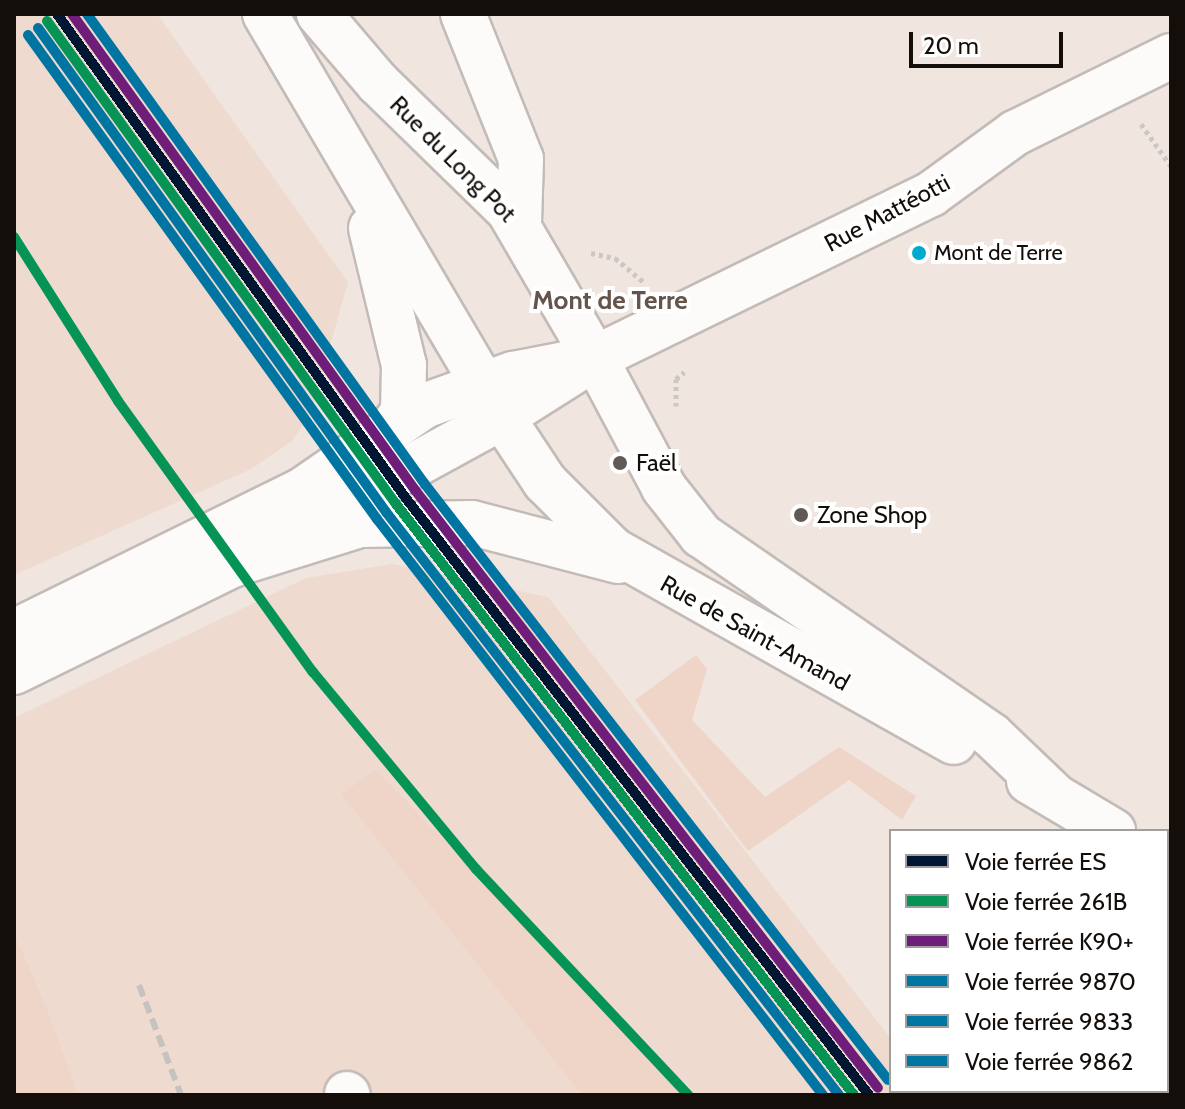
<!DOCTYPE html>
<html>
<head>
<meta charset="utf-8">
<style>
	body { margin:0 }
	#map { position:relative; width:1185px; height:1109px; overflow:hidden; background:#f0e5df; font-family:Cabin,sans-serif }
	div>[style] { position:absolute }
	.built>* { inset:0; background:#eedacf }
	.green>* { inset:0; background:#efd5c8 }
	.path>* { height:5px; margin-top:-2.5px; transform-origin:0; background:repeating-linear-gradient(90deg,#cac7c5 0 4px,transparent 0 8px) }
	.roads { filter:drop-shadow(2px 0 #c3bbb7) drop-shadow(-2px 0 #c3bbb7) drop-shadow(0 2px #c3bbb7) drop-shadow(0 -2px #c3bbb7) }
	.minor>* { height:44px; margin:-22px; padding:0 22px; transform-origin:22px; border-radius:22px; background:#fdfbfa }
	.major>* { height:44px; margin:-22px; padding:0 22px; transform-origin:22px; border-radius:22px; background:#fdfbfa }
	.rail>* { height:6px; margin-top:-3px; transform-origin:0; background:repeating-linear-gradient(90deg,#c5c2c0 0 12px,transparent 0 18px) }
	.rail-1>* { height:10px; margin:-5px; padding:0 5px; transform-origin:5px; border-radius:5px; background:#011633 }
	.rail-2>* { height:10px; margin:-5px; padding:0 5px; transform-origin:5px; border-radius:5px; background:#069456 }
	.rail-3>* { height:10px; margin:-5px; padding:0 5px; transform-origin:5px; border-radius:5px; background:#6e1e78 }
	.rail-4>* { height:10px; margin:-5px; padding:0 5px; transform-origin:5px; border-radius:5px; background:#0075a1 }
	.rail-5>* { height:10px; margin:-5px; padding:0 5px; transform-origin:5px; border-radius:5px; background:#0075a1 }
	.rail-6>* { height:10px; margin:-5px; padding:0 5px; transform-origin:5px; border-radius:5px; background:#0075a1 }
	.dots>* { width:22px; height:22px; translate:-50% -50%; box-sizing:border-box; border:4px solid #fff; border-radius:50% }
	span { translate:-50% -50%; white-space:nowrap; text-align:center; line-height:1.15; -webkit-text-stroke:8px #fff; paint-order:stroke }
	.bus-label { font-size:22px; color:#140e0a }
	.left { translate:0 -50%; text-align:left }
	.street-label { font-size:24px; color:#140e0a }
	.poi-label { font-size:24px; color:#140e0a }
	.neighbourhood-label { font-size:26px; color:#64544b; font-weight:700 }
	.frame { position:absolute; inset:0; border:16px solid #140e0a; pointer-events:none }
	.legend { position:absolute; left:889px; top:829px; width:280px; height:264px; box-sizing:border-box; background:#fff; border:2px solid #a19f9d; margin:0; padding:10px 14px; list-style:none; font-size:24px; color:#140e0a }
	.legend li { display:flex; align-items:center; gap:16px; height:40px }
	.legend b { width:40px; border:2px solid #a19f9d }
	.scale { position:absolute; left:909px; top:32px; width:154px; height:36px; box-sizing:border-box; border:4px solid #140e0a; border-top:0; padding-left:10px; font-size:24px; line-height:28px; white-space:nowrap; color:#140e0a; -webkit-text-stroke:6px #fff; paint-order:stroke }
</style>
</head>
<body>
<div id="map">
	<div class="built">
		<div style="clip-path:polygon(14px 14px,157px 14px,348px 282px,311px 413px,292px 441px,251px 469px,14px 575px)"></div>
		<div style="clip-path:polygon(392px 564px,548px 597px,891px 1039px,891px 1091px,936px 1095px,78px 1095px,14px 933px,14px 718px,306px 578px)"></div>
	</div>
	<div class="green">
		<div style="clip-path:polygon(696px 655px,707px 669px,692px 720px,765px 797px,839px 747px,916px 796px,902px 820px,849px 780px,748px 851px,635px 700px)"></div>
		<div style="clip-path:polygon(376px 770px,693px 1095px,582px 1095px,341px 794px)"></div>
		<div style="clip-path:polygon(14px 933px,49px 1014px,78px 1095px,14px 1095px)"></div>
	</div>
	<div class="path">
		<div style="left:1141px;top:124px;width:52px;rotate:54.5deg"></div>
		<div style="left:591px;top:253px;width:25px;rotate:12deg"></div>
		<div style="left:615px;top:258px;width:38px;rotate:40deg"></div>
		<div style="left:676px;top:406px;width:27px;rotate:-90deg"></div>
		<div style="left:676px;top:379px;width:11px;rotate:-41deg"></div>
	</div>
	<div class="roads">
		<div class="minor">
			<div style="left:265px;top:14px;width:468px;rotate:59.5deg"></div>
			<div style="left:502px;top:417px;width:110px;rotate:-32.4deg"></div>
			<div style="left:595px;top:358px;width:374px;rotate:-26deg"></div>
			<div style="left:931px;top:194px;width:104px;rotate:-36deg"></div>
			<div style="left:1015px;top:133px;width:174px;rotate:-26.3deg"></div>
			<div style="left:319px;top:14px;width:91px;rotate:49.5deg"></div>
			<div style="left:378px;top:83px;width:183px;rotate:44.3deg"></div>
			<div style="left:509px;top:211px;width:170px;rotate:59.7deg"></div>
			<div style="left:463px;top:14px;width:156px;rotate:68.2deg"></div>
			<div style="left:521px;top:159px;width:65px;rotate:91.8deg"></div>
			<div style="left:371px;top:228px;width:141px;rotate:76.5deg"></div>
			<div style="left:404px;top:365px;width:47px;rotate:91.2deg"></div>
			<div style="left:403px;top:412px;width:14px;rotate:126deg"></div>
			<div style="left:347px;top:1094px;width:1px;rotate:45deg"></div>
		</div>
		<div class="major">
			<div style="left:232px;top:565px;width:308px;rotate:-28.7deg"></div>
			<div style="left:502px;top:417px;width:78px;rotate:56.5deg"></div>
			<div style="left:545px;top:482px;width:96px;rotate:45deg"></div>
			<div style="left:613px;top:550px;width:391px;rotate:29.4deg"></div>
			<div style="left:14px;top:632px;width:320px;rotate:-26.2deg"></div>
			<div style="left:301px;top:491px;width:150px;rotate:-34.6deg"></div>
			<div style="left:424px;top:406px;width:95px;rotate:-19.8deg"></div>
			<div style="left:513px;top:374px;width:84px;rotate:-11deg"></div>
			<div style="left:595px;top:358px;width:147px;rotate:62deg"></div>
			<div style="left:664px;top:488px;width:60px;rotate:51.8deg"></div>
			<div style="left:701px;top:535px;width:352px;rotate:34.6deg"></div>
			<div style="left:991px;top:735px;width:86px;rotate:43.6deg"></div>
			<div style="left:14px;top:672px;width:243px;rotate:-26.1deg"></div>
			<div style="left:232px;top:565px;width:134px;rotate:-17.4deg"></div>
			<div style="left:360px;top:525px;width:112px;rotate:-1deg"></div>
			<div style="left:472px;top:523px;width:151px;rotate:14.6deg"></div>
			<div style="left:1029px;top:781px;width:98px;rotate:30.8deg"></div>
			<div style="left:1167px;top:865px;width:4px;rotate:27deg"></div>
		</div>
	</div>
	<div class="rail">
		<div style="left:139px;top:985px;width:118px;rotate:69.1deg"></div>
	</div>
	<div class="rail-1">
		<div style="left:57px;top:14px;width:595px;rotate:54.23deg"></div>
		<div style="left:405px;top:497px;width:757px;rotate:52.19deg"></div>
	</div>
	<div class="rail-2">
		<div style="left:47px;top:21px;width:596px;rotate:54.15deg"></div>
		<div style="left:396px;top:504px;width:748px;rotate:52.23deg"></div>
		<div style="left:14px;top:237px;width:194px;rotate:57.6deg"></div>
		<div style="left:118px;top:401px;width:334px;rotate:54.3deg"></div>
		<div style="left:313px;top:672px;width:256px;rotate:50.4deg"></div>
		<div style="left:476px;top:869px;width:310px;rotate:46.8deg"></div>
	</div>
	<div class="rail-3">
		<div style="left:72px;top:14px;width:587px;rotate:54.22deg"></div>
		<div style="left:415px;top:490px;width:756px;rotate:52.25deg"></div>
	</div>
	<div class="rail-4">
		<div style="left:38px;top:28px;width:596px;rotate:54.28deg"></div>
		<div style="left:386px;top:512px;width:738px;rotate:52.15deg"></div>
	</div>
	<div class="rail-5">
		<div style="left:87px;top:14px;width:578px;rotate:54.3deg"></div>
		<div style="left:424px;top:483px;width:756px;rotate:52.14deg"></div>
	</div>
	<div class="rail-6">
		<div style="left:28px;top:35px;width:597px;rotate:54.21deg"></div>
		<div style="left:377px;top:519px;width:728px;rotate:52.25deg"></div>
	</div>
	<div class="dots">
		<div style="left:919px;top:253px;background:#00a9ce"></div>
		<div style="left:620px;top:463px;background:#615955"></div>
		<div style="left:801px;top:515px;background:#615955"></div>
	</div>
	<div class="bus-label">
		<span class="left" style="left:934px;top:253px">Mont de Terre</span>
	</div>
	<div class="street-label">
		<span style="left:453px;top:159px;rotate:45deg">Rue du Long Pot</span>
		<span style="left:887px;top:213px;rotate:-28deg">Rue Mattéotti</span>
		<span style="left:755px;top:633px;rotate:29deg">Rue de Saint-Amand</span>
	</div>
	<div class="poi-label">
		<span class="left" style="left:636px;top:463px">Faël</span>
		<span class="left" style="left:817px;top:515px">Zone Shop</span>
	</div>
	<div class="neighbourhood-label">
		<span style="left:610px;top:301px">Mont de Terre</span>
	</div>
	<div class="frame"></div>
	<ul class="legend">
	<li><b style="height:10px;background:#011633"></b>Voie ferrée ES</li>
	<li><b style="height:10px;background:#069456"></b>Voie ferrée 261B</li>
	<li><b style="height:10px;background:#6e1e78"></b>Voie ferrée K90+</li>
	<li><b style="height:10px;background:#0075a1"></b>Voie ferrée 9870</li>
	<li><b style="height:10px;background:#0075a1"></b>Voie ferrée 9833</li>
	<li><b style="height:10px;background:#0075a1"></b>Voie ferrée 9862</li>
	</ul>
	<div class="scale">20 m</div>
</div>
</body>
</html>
